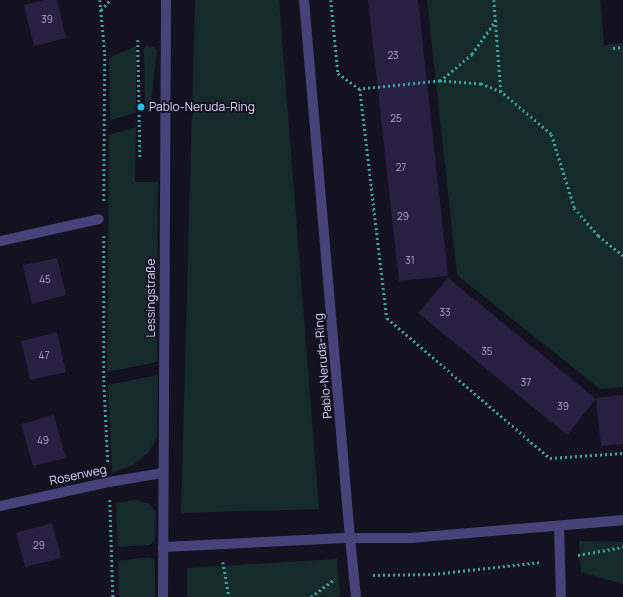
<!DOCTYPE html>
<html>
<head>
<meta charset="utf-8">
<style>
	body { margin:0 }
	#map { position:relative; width:623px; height:597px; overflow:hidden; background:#141121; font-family:Manrope,sans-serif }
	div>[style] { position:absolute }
	.green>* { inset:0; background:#152b2b }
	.building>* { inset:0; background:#272040 }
	.path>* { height:2.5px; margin-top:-1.25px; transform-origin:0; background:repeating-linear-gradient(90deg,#3fa5a3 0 2px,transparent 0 5px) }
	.service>* { height:10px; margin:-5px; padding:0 5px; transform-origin:5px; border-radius:5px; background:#47427a }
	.minor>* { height:10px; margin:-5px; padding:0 5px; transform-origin:5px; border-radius:5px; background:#47427a }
	.dots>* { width:11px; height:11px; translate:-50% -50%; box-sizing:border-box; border:2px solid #141121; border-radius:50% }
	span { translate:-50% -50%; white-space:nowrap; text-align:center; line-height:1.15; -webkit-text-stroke:3.5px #141121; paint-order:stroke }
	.number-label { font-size:10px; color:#afa9cb }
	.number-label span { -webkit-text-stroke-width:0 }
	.poi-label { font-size:12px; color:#dcd7f9 }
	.left { translate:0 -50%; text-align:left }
	.street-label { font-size:12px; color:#dcd7f9 }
</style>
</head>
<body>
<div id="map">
	<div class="green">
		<div style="clip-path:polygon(195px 0,279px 0,319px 509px,181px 513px)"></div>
		<div style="clip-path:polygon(427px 0,600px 0,604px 45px,623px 43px,623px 387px,600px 389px,457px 275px)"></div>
		<div style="clip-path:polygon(136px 46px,136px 113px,110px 120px,109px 58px)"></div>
		<div style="clip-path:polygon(146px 46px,154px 47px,157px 51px,150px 109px,145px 109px,144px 48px)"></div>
		<div style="clip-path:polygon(136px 127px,135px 182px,158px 182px,157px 362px,107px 372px,109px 135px)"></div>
		<div style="clip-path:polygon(158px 375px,157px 438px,148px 453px,133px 465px,112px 473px,108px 385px)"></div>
		<div style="clip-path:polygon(135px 500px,150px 504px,156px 512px,155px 540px,150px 545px,118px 547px,116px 503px)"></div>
		<div style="clip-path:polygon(579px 541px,623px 542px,623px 584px,581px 572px)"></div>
		<div style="clip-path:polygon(148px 557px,155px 560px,155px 597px,119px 597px,118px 561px)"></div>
		<div style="clip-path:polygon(337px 559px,340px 597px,187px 597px,187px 568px)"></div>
	</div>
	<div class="building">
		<div style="clip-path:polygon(44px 0,57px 0,66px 38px,34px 46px,24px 5px)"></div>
		<div style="clip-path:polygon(368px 0,418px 0,448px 276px,399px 281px)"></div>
		<div style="clip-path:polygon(57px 258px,66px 295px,32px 304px,23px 265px)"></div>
		<div style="clip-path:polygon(448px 278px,596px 399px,567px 435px,418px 313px)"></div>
		<div style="clip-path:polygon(57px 332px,66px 372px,30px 380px,21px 341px)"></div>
		<div style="clip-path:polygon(623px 395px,623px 444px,601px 446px,596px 398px)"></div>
		<div style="clip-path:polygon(54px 415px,66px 458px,33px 466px,21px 424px)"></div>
		<div style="clip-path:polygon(52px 523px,61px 558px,25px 567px,16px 533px)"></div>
	</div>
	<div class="path">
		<div style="left:100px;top:0;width:54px;rotate:84.7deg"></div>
		<div style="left:105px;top:54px;width:147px;rotate:90.4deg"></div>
		<div style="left:331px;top:0;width:73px;rotate:84.5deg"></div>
		<div style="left:338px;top:73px;width:27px;rotate:36deg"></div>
		<div style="left:494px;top:0;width:92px;rotate:85.6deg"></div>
		<div style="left:101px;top:10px;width:13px;rotate:-48deg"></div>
		<div style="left:138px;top:40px;width:118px;rotate:89deg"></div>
		<div style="left:613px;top:48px;width:10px;rotate:-6deg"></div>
		<div style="left:440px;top:81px;width:42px;rotate:-40.2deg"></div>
		<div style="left:472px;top:54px;width:42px;rotate:-54.8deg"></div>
		<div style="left:104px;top:236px;width:144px;rotate:90deg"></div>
		<div style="left:104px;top:380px;width:83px;rotate:87.2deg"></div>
		<div style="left:623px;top:256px;width:32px;rotate:-141deg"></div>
		<div style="left:598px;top:236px;width:37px;rotate:-131deg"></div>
		<div style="left:574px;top:208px;width:77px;rotate:-107.3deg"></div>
		<div style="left:551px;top:134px;width:65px;rotate:-140deg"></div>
		<div style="left:501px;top:92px;width:22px;rotate:-158deg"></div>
		<div style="left:481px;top:84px;width:41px;rotate:-175.8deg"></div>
		<div style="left:440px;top:81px;width:80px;rotate:174.3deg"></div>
		<div style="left:360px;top:89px;width:231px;rotate:83.3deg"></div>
		<div style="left:387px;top:318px;width:215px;rotate:40.7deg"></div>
		<div style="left:550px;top:458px;width:73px;rotate:-3.9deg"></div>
		<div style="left:110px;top:500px;width:97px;rotate:88.2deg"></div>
		<div style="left:578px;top:555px;width:46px;rotate:-10.1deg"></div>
		<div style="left:223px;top:562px;width:36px;rotate:80deg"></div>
		<div style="left:373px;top:575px;width:60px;rotate:-1deg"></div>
		<div style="left:433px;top:574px;width:109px;rotate:-6.3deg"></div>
		<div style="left:311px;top:597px;width:30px;rotate:-37deg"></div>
	</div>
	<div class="service">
		<div style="left:559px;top:527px;width:70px;rotate:88.4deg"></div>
		<div style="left:350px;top:538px;width:59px;rotate:84.2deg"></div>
	</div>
	<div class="minor">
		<div style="left:304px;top:0;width:540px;rotate:85.11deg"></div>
		<div style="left:350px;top:538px;width:60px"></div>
		<div style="left:410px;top:538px;width:214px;rotate:-4.8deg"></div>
		<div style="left:0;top:241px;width:101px;rotate:-12.5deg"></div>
		<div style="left:0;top:506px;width:112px;rotate:-12.4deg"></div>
		<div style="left:109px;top:482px;width:55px;rotate:-9.5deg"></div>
		<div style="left:163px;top:547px;width:187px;rotate:-2.8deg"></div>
		<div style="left:163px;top:597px;width:597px;rotate:-89.71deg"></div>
	</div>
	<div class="dots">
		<div style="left:141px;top:107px;background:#20c3dd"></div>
	</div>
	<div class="number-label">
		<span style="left:47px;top:20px">39</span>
		<span style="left:393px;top:56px">23</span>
		<span style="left:396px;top:119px">25</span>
		<span style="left:401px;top:168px">27</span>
		<span style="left:403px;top:217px">29</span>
		<span style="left:410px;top:261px">31</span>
		<span style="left:45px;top:280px">45</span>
		<span style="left:445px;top:313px">33</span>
		<span style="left:487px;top:352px">35</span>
		<span style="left:44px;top:356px">47</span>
		<span style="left:526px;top:383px">37</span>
		<span style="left:563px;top:407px">39</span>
		<span style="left:43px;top:441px">49</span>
		<span style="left:39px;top:546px">29</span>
	</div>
	<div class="poi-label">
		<span class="left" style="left:149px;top:107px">Pablo-Neruda-Ring</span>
	</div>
	<div class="street-label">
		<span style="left:151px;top:298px;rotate:-90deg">Lessingstraße</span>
		<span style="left:323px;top:366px;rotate:-95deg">Pablo-Neruda-Ring</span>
		<span style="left:78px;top:475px;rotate:-12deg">Rosenweg</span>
	</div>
</div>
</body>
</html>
